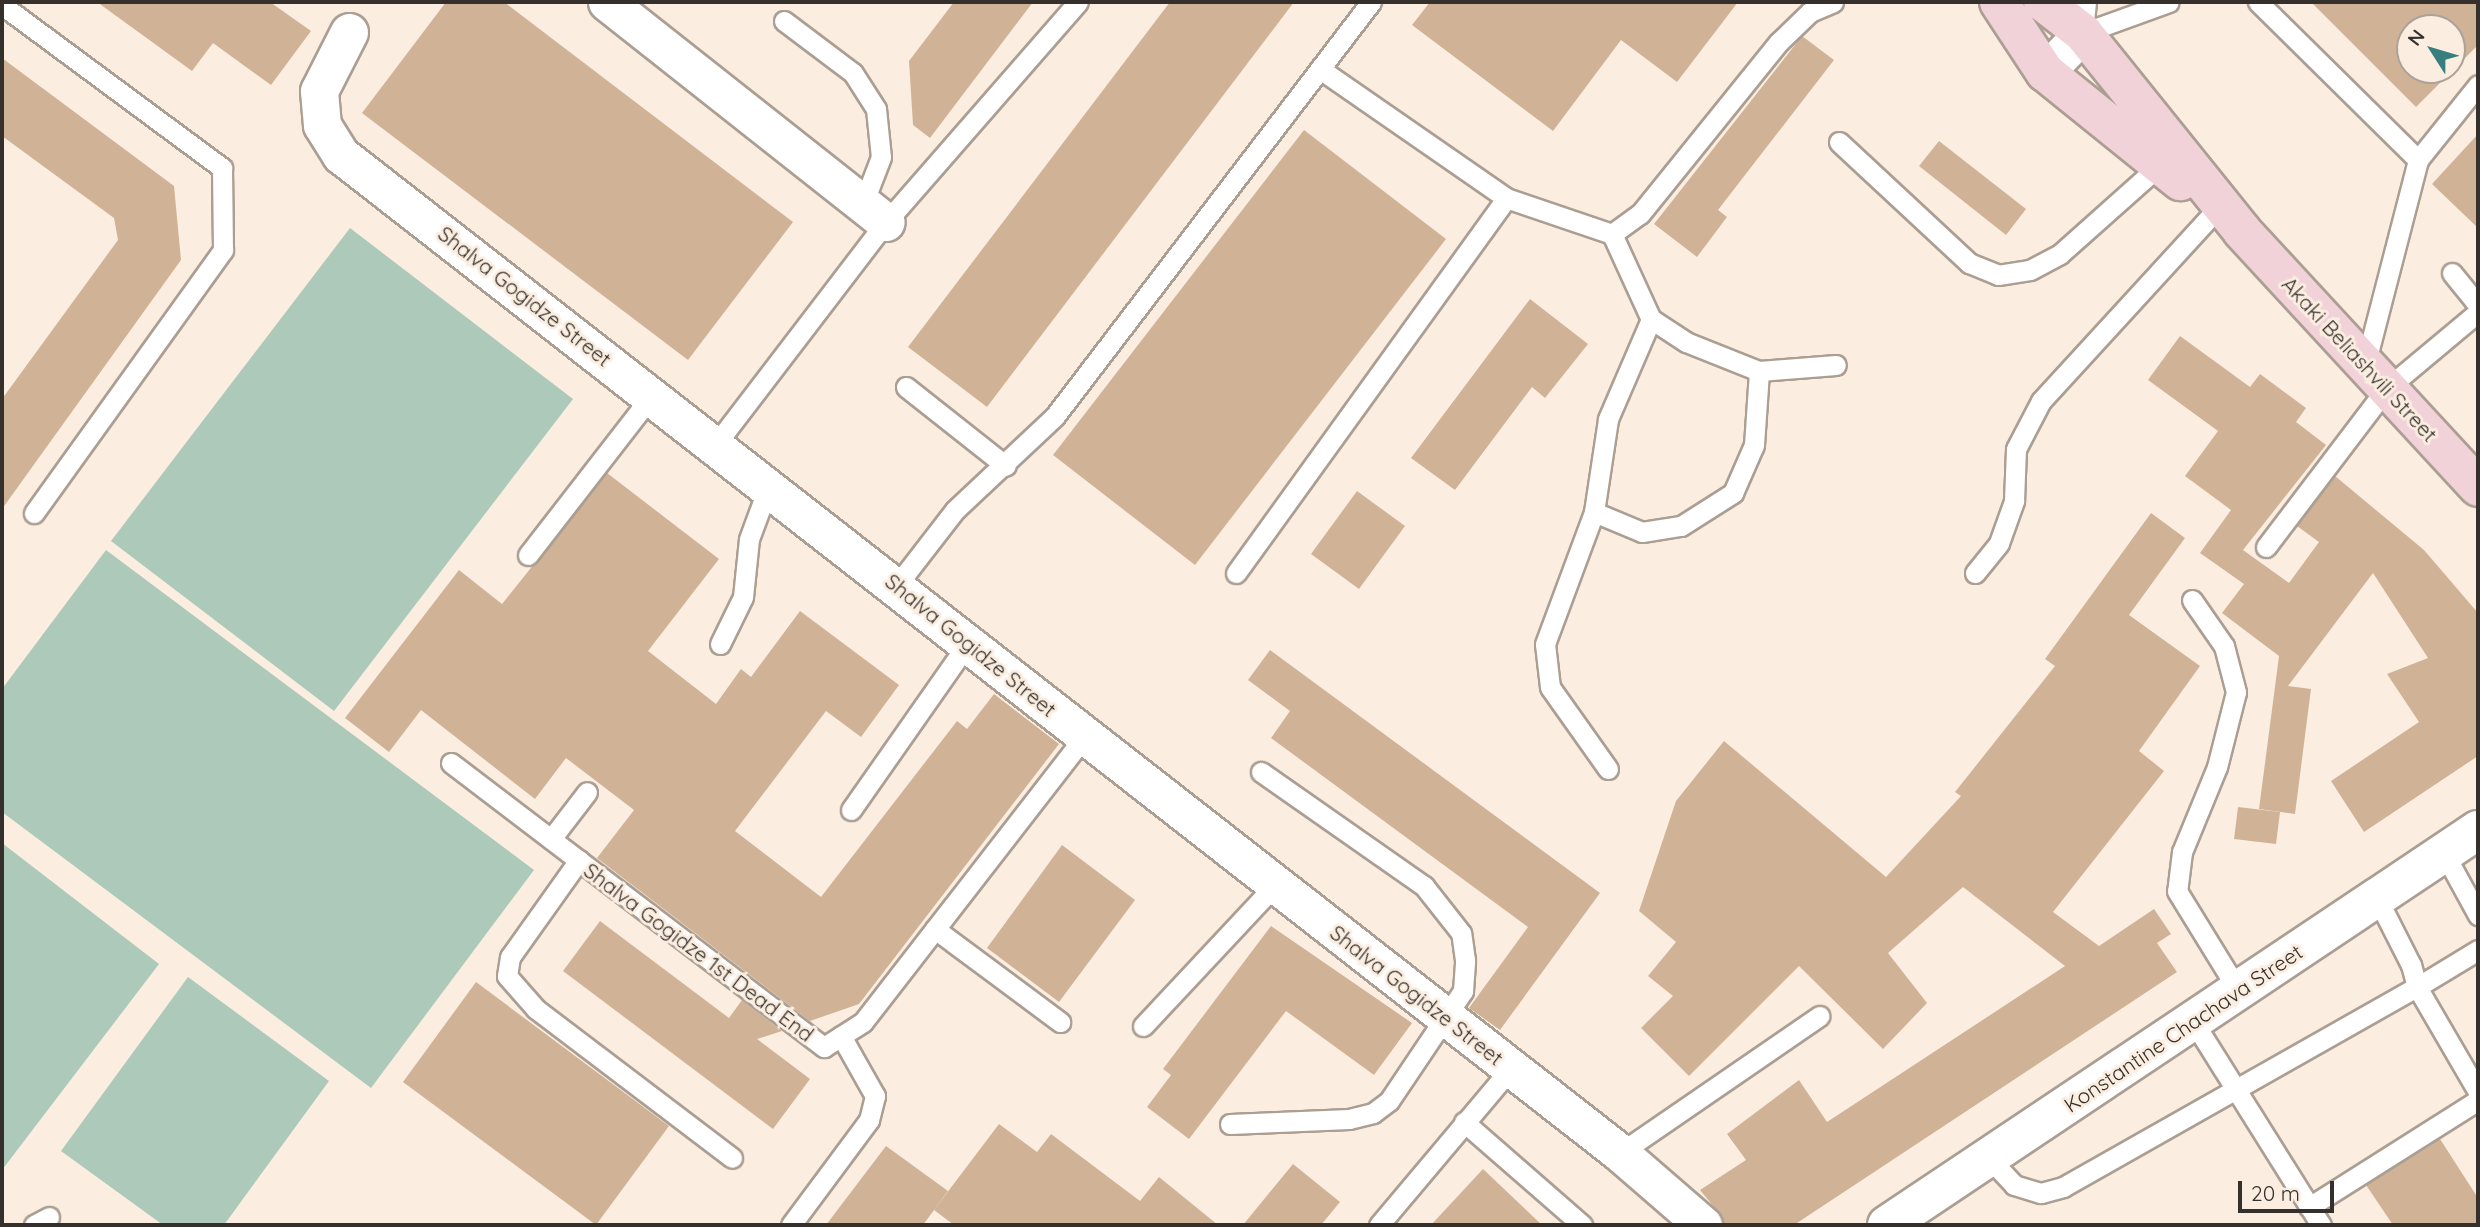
<!DOCTYPE html>
<html>
<head>
<meta charset="utf-8">
<style>
	body { margin:0 }
	#map { position:relative; width:2480px; height:1227px; overflow:hidden; background:#fbeee1; font-family:Quicksand,sans-serif }
	div>[style] { position:absolute }
	.green>* { inset:0; background:#adc9ba }
	.building>* { inset:0; background:#d0b396 }
	.roads { filter:drop-shadow(2px 0 #ab9e92) drop-shadow(-2px 0 #ab9e92) drop-shadow(0 2px #ab9e92) drop-shadow(0 -2px #ab9e92) }
	.service>* { height:19px; margin:-9.5px; padding:0 9.5px; transform-origin:9.5px; border-radius:9.5px; background:#fff }
	.minor>* { height:37px; margin:-18.5px; padding:0 18.5px; transform-origin:18.5px; border-radius:18.5px; background:#fff }
	.tertiary>* { height:38px; margin:-19px; padding:0 19px; transform-origin:19px; border-radius:19px; background:#fff }
	.secondary>* { height:38px; margin:-19px; padding:0 19px; transform-origin:19px; border-radius:19px; background:#f1d2d9 }
	span { translate:-50% -50%; white-space:nowrap; text-align:center; line-height:1.15; -webkit-text-stroke:6px #fbeee1; paint-order:stroke }
	.street-label { font-size:21px; color:#35302b }
	.frame { position:absolute; inset:0; border:4px solid #35302b; pointer-events:none }
	.north { position:absolute; left:2396px; top:14px; width:70px; height:70px; box-sizing:border-box; background:#fbeee1; border:2px solid #aca298; border-radius:50%; rotate:307deg; font-size:19px; font-weight:700; line-height:28px; text-align:center; color:#35302b }
	.north::after { content:''; display:block; margin:auto; width:24px; height:32px; background:#377f7f; clip-path:polygon(50% 0,100% 100%,50% 72%,0 100%) }
	.scale { position:absolute; left:2238px; top:1181px; width:96px; height:32px; box-sizing:border-box; border:4px solid #35302b; border-top:0; padding-left:9px; font-size:21px; line-height:24px; white-space:nowrap; color:#35302b; -webkit-text-stroke:5px #fbeee1; paint-order:stroke }
</style>
</head>
<body>
<div id="map">
	<div class="green">
		<div style="clip-path:polygon(350px 228px,573px 399px,334px 711px,111px 541px)"></div>
		<div style="clip-path:polygon(106px 550px,534px 870px,371px 1088px,2px 812px,2px 689px)"></div>
		<div style="clip-path:polygon(2px 843px,159px 964px,2px 1170px)"></div>
		<div style="clip-path:polygon(188px 977px,329px 1081px,224px 1225px,163px 1225px,61px 1151px)"></div>
	</div>
	<div class="building">
		<div style="clip-path:polygon(97px 2px,270px 2px,311px 31px,271px 85px,213px 43px,192px 71px)"></div>
		<div style="clip-path:polygon(446px 2px,504px 2px,793px 222px,688px 360px,362px 113px)"></div>
		<div style="clip-path:polygon(954px 2px,1033px 2px,930px 138px,913px 125px,909px 61px)"></div>
		<div style="clip-path:polygon(1170px 2px,1294px 2px,987px 407px,908px 347px)"></div>
		<div style="clip-path:polygon(1430px 2px,1738px 2px,1677px 82px,1621px 40px,1553px 131px,1412px 25px)"></div>
		<div style="clip-path:polygon(evenodd,2311px 2px,2478px 2px,2478px 45px,2416px 107px,2311px 2px,2410px 28px,2452px 28px,2452px 70px,2410px 70px,2410px 28px)"></div>
		<div style="clip-path:polygon(1802px 36px,1834px 60px,1718px 210px,1727px 217px,1697px 257px,1654px 224px)"></div>
		<div style="clip-path:polygon(2px 58px,174px 186px,181px 260px,2px 509px,2px 399px,118px 240px,114px 218px,2px 136px)"></div>
		<div style="clip-path:polygon(1304px 130px,1446px 239px,1195px 565px,1053px 455px)"></div>
		<div style="clip-path:polygon(2478px 134px,2478px 228px,2432px 184px)"></div>
		<div style="clip-path:polygon(1939px 141px,2026px 209px,2006px 235px,1919px 166px)"></div>
		<div style="clip-path:polygon(1530px 299px,1588px 344px,1545px 398px,1532px 387px,1455px 490px,1411px 458px)"></div>
		<div style="clip-path:polygon(2180px 336px,2250px 387px,2260px 374px,2306px 408px,2296px 422px,2326px 445px,2243px 550px,2289px 583px,2319px 542px,2297px 526px,2335px 476px,2424px 550px,2478px 613px,2478px 756px,2364px 832px,2331px 781px,2419px 722px,2387px 674px,2428px 658px,2373px 573px,2288px 686px,2311px 689px,2295px 814px,2259px 809px,2279px 656px,2222px 613px,2244px 584px,2200px 553px,2231px 510px,2185px 476px,2218px 431px,2148px 380px)"></div>
		<div style="clip-path:polygon(607px 473px,719px 559px,648px 651px,716px 704px,741px 669px,751px 677px,800px 611px,899px 685px,861px 737px,826px 711px,735px 831px,821px 897px,957px 721px,967px 729px,994px 694px,1059px 744px,859px 1004px,810px 1021px,597px 858px,634px 810px,566px 758px,535px 799px,421px 710px,389px 752px,345px 718px,459px 570px,502px 604px)"></div>
		<div style="clip-path:polygon(1357px 491px,1405px 526px,1359px 589px,1311px 554px)"></div>
		<div style="clip-path:polygon(2151px 513px,2185px 538px,2129px 615px,2200px 666px,2139px 751px,2164px 771px,2053px 912px,2099px 946px,2154px 909px,2171px 934px,2157px 943px,2177px 972px,1794px 1225px,1723px 1225px,1723px 1218px,1700px 1190px,1746px 1160px,1727px 1134px,1799px 1080px,1827px 1122px,2065px 966px,1963px 887px,1888px 953px,1927px 1003px,1883px 1049px,1799px 966px,1689px 1076px,1641px 1028px,1673px 996px,1648px 976px,1676px 942px,1639px 911px,1676px 801px,1724px 741px,1886px 877px,1961px 796px,1955px 792px,2055px 666px,2045px 659px)"></div>
		<div style="clip-path:polygon(1270px 650px,1600px 893px,1500px 1030px,1469px 1008px,1528px 927px,1271px 738px,1290px 711px,1248px 680px)"></div>
		<div style="clip-path:polygon(2238px 807px,2280px 812px,2276px 844px,2234px 839px)"></div>
		<div style="clip-path:polygon(1062px 845px,1135px 900px,1059px 1002px,987px 948px)"></div>
		<div style="clip-path:polygon(600px 921px,729px 1018px,742px 1000px,782px 1031px,757px 1039px,810px 1079px,773px 1129px,563px 971px)"></div>
		<div style="clip-path:polygon(1271px 926px,1412px 1023px,1374px 1075px,1286px 1011px,1189px 1139px,1147px 1107px,1171px 1075px,1163px 1069px)"></div>
		<div style="clip-path:polygon(476px 982px,669px 1126px,596px 1225px,403px 1082px)"></div>
		<div style="clip-path:polygon(999px 1124px,1037px 1152px,1051px 1134px,1140px 1201px,1159px 1177px,1218px 1225px,954px 1225px,934px 1210px)"></div>
		<div style="clip-path:polygon(2440px 1139px,2478px 1198px,2478px 1225px,2393px 1225px,2366px 1185px)"></div>
		<div style="clip-path:polygon(886px 1146px,948px 1191px,923px 1225px,826px 1225px)"></div>
		<div style="clip-path:polygon(1293px 1164px,1340px 1202px,1321px 1225px,1243px 1225px)"></div>
		<div style="clip-path:polygon(1483px 1169px,1542px 1225px,1431px 1225px)"></div>
	</div>
	<div class="roads">
		<div class="service">
			<div style="left:2086px;top:2px;width:31px;rotate:96deg"></div>
			<div style="left:2083px;top:33px;width:91px;rotate:-19.8deg"></div>
			<div style="left:2258px;top:2px;width:225px;rotate:44.6deg"></div>
			<div style="left:2px;top:5px;width:274px;rotate:36.5deg"></div>
			<div style="left:222px;top:168px;width:82px;rotate:89.3deg"></div>
			<div style="left:223px;top:250px;width:324px;rotate:125.7deg"></div>
			<div style="left:784px;top:21px;width:86px;rotate:37deg"></div>
			<div style="left:853px;top:73px;width:43px;rotate:57.4deg"></div>
			<div style="left:876px;top:109px;width:48px;rotate:84.1deg"></div>
			<div style="left:881px;top:157px;width:50px;rotate:111deg"></div>
			<div style="left:1320px;top:69px;width:226px;rotate:34.7deg"></div>
			<div style="left:1506px;top:198px;width:112px;rotate:18.8deg"></div>
			<div style="left:1612px;top:234px;width:34px;rotate:-36deg"></div>
			<div style="left:1640px;top:214px;width:221px;rotate:-51.1deg"></div>
			<div style="left:1779px;top:42px;width:43px;rotate:-44.1deg"></div>
			<div style="left:1810px;top:12px;width:25px;rotate:-23deg"></div>
			<div style="left:1839px;top:142px;width:178px;rotate:42.9deg"></div>
			<div style="left:1969px;top:263px;width:31px;rotate:22deg"></div>
			<div style="left:1998px;top:275px;width:32px;rotate:-9deg"></div>
			<div style="left:2030px;top:270px;width:34px;rotate:-28deg"></div>
			<div style="left:2060px;top:254px;width:134px;rotate:-41.7deg"></div>
			<div style="left:1612px;top:234px;width:94px;rotate:65.4deg"></div>
			<div style="left:1651px;top:319px;width:42px;rotate:33.3deg"></div>
			<div style="left:1686px;top:342px;width:79px;rotate:21.7deg"></div>
			<div style="left:1759px;top:371px;width:77px;rotate:-4.5deg"></div>
			<div style="left:2452px;top:273px;width:41px;rotate:50.9deg"></div>
			<div style="left:2365px;top:365px;width:212px;rotate:-75.5deg"></div>
			<div style="left:2418px;top:160px;width:96px;rotate:-51.3deg"></div>
			<div style="left:906px;top:387px;width:127px;rotate:38.3deg"></div>
			<div style="left:716px;top:444px;width:280px;rotate:-52.6deg"></div>
			<div style="left:886px;top:222px;width:292px;rotate:-48.9deg"></div>
			<div style="left:1594px;top:512px;width:52px;rotate:22.6deg"></div>
			<div style="left:1642px;top:532px;width:39px;rotate:-9deg"></div>
			<div style="left:1681px;top:526px;width:62px;rotate:-32.4deg"></div>
			<div style="left:1733px;top:493px;width:52px;rotate:-66.4deg"></div>
			<div style="left:1754px;top:445px;width:74px;rotate:-86.1deg"></div>
			<div style="left:2266px;top:547px;width:198px;rotate:-52.8deg"></div>
			<div style="left:2386px;top:389px;width:120px;rotate:-39.9deg"></div>
			<div style="left:528px;top:555px;width:204px;rotate:-52.2deg"></div>
			<div style="left:1236px;top:573px;width:462px;rotate:-54.2deg"></div>
			<div style="left:1975px;top:573px;width:38px;rotate:-51deg"></div>
			<div style="left:1999px;top:543px;width:45px;rotate:-70.3deg"></div>
			<div style="left:2014px;top:501px;width:52px;rotate:-87.8deg"></div>
			<div style="left:2016px;top:449px;width:54px;rotate:-62.5deg"></div>
			<div style="left:2041px;top:401px;width:259px;rotate:-47.5deg"></div>
			<div style="left:897px;top:585px;width:95px;rotate:-52.3deg"></div>
			<div style="left:955px;top:510px;width:137px;rotate:-43.2deg"></div>
			<div style="left:1055px;top:416px;width:521px;rotate:-52.65deg"></div>
			<div style="left:2192px;top:600px;width:56px;rotate:55.2deg"></div>
			<div style="left:2224px;top:646px;width:48px;rotate:75.4deg"></div>
			<div style="left:2236px;top:692px;width:77px;rotate:104.2deg"></div>
			<div style="left:2217px;top:767px;width:92px;rotate:112.4deg"></div>
			<div style="left:2182px;top:852px;width:39px;rotate:97deg"></div>
			<div style="left:2177px;top:891px;width:116px;rotate:58.4deg"></div>
			<div style="left:720px;top:644px;width:52px;rotate:-63.9deg"></div>
			<div style="left:743px;top:597px;width:58px;rotate:-84.1deg"></div>
			<div style="left:749px;top:539px;width:58px;rotate:-69.7deg"></div>
			<div style="left:451px;top:763px;width:469px;rotate:37.3deg"></div>
			<div style="left:824px;top:1047px;width:46px;rotate:-32.7deg"></div>
			<div style="left:863px;top:1022px;width:361px;rotate:-52.2deg"></div>
			<div style="left:1608px;top:769px;width:100px;rotate:-125.3deg"></div>
			<div style="left:1550px;top:687px;width:43px;rotate:-96.6deg"></div>
			<div style="left:1545px;top:644px;width:141px;rotate:-69.6deg"></div>
			<div style="left:1594px;top:512px;width:94px;rotate:-81.4deg"></div>
			<div style="left:1608px;top:419px;width:109px;rotate:-66.7deg"></div>
			<div style="left:851px;top:810px;width:204px;rotate:-55deg"></div>
			<div style="left:551px;top:839px;width:59px;rotate:-52.5deg"></div>
			<div style="left:2444px;top:853px;width:71px;rotate:61.3deg"></div>
			<div style="left:579px;top:860px;width:119px;rotate:125.4deg"></div>
			<div style="left:510px;top:957px;width:19px;rotate:99deg"></div>
			<div style="left:507px;top:976px;width:44px;rotate:48.7deg"></div>
			<div style="left:536px;top:1009px;width:246px;rotate:37.2deg"></div>
			<div style="left:935px;top:929px;width:156px;rotate:36.6deg"></div>
			<div style="left:2478px;top:950px;width:71px;rotate:148.8deg"></div>
			<div style="left:2417px;top:987px;width:121px;rotate:59.8deg"></div>
			<div style="left:2193px;top:1021px;width:241px;rotate:57.9deg"></div>
			<div style="left:1143px;top:1026px;width:193px;rotate:-46.9deg"></div>
			<div style="left:1464px;top:1122px;width:157px;rotate:41.1deg"></div>
			<div style="left:1230px;top:1124px;width:119px;rotate:-2.4deg"></div>
			<div style="left:1349px;top:1119px;width:25px;rotate:-14deg"></div>
			<div style="left:1373px;top:1113px;width:20px;rotate:-37deg"></div>
			<div style="left:1389px;top:1101px;width:133px;rotate:-56.1deg"></div>
			<div style="left:1463px;top:991px;width:31px;rotate:-86deg"></div>
			<div style="left:1465px;top:960px;width:27px;rotate:-98deg"></div>
			<div style="left:1461px;top:933px;width:60px;rotate:-128.2deg"></div>
			<div style="left:1424px;top:886px;width:199px;rotate:-145deg"></div>
			<div style="left:1620px;top:1153px;width:242px;rotate:-34.5deg"></div>
			<div style="left:1989px;top:1158px;width:37px;rotate:47deg"></div>
			<div style="left:2014px;top:1185px;width:28px;rotate:17deg"></div>
			<div style="left:2041px;top:1193px;width:23px;rotate:-15deg"></div>
			<div style="left:2063px;top:1187px;width:407px;rotate:-29.5deg"></div>
			<div style="left:2417px;top:987px;width:23px;rotate:-105deg"></div>
			<div style="left:2411px;top:965px;width:75px;rotate:-116.9deg"></div>
			<div style="left:2309px;top:1207px;width:200px;rotate:-32.3deg"></div>
			<div style="left:34px;top:1225px;width:17px;rotate:-28deg"></div>
			<div style="left:791px;top:1225px;width:131px;rotate:-53.4deg"></div>
			<div style="left:869px;top:1120px;width:25px;rotate:-76deg"></div>
			<div style="left:875px;top:1096px;width:69px;rotate:-119.5deg"></div>
			<div style="left:1379px;top:1225px;width:205px;rotate:-49.9deg"></div>
		</div>
		<div class="minor">
			<div style="left:607px;top:2px;width:355px;rotate:38.3deg"></div>
			<div style="left:349px;top:32px;width:66px;rotate:117deg"></div>
			<div style="left:319px;top:91px;width:34px;rotate:85deg"></div>
			<div style="left:322px;top:125px;width:36px;rotate:58deg"></div>
			<div style="left:341px;top:155px;width:1622px;rotate:37.96deg"></div>
			<div style="left:1620px;top:1153px;width:110px;rotate:40.9deg"></div>
			<div style="left:2045px;top:72px;width:54px;rotate:-45.7deg"></div>
		</div>
		<div class="tertiary">
			<div style="left:1887px;top:1225px;width:711px;rotate:-33.76deg"></div>
		</div>
		<div class="secondary">
			<div style="left:1999px;top:2px;width:84px;rotate:56.7deg"></div>
			<div style="left:2045px;top:72px;width:174px;rotate:38.9deg"></div>
			<div style="left:2043px;top:2px;width:51px;rotate:37.8deg"></div>
			<div style="left:2083px;top:33px;width:254px;rotate:51.2deg"></div>
			<div style="left:2242px;top:231px;width:348px;rotate:47.3deg"></div>
		</div>
	</div>
	<div class="street-label">
		<span style="left:525px;top:296px;rotate:38deg">Shalva Gogidze Street</span>
		<span style="left:2360px;top:359px;rotate:47deg">Akaki Beliashvili Street</span>
		<span style="left:971px;top:645px;rotate:39deg">Shalva Gogidze Street</span>
		<span style="left:699px;top:952px;rotate:37deg">Shalva Gogidze 1st Dead End</span>
		<span style="left:1417px;top:995px;rotate:38deg">Shalva Gogidze Street</span>
		<span style="left:2183px;top:1028px;rotate:-34deg">Konstantine Chachava Street</span>
	</div>
	<div class="frame"></div>
	<div class="north">N</div>
	<div class="scale">20 m</div>
</div>
</body>
</html>
